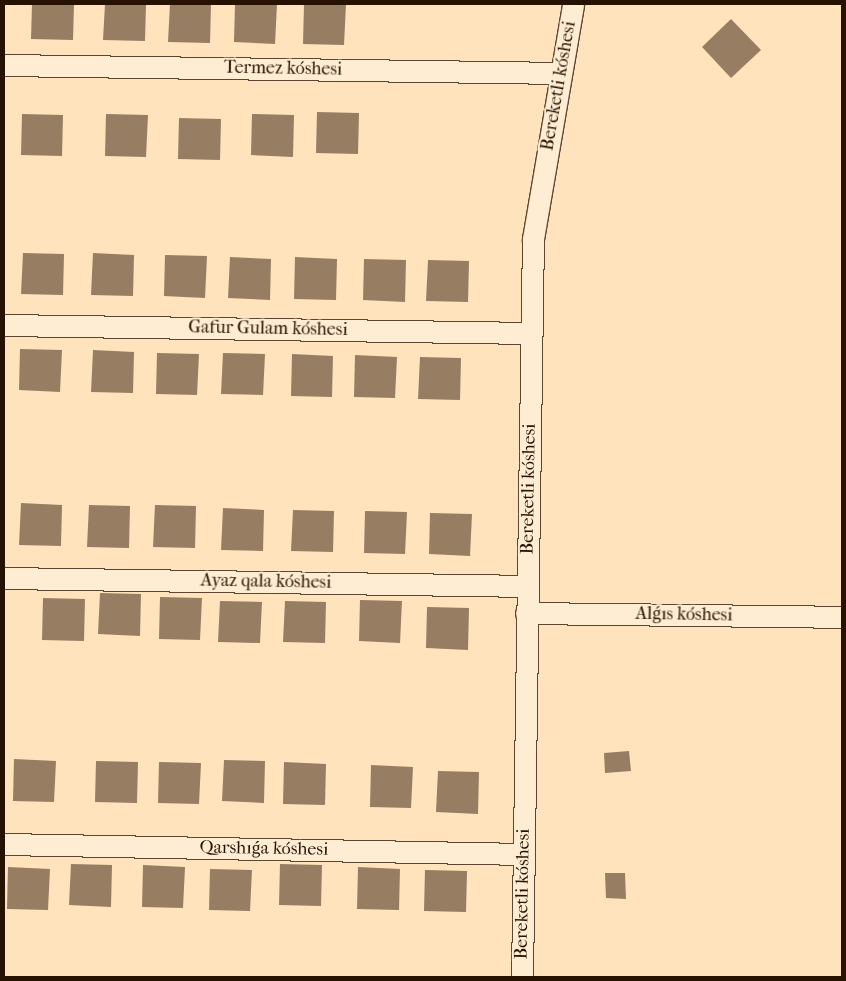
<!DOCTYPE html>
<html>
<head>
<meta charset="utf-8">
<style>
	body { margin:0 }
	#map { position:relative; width:846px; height:981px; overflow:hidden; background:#fee3bc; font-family:"IM FELL French Canon",serif }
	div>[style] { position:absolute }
	.building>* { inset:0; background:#977e62 }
	.roads { filter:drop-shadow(1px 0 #5d4630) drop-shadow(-1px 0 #5d4630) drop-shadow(0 1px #5d4630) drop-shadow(0 -1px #5d4630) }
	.street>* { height:21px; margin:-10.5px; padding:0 10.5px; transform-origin:10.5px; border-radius:10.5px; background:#feedd3 }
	span { translate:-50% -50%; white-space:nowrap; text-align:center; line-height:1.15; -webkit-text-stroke:4px #feedd3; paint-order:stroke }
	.street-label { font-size:18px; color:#271101 }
	.frame { position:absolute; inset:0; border:5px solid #271101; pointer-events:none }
</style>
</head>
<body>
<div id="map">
	<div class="building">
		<div style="clip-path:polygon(32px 4px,74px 4px,73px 40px,31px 39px)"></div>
		<div style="clip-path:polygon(105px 4px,146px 4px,145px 41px,103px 40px)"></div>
		<div style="clip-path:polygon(170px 4px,211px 4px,210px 43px,168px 42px)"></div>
		<div style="clip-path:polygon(235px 4px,277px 4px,275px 44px,234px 42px)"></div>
		<div style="clip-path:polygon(304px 4px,346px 4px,344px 45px,303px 44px)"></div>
		<div style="clip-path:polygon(731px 19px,761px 50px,731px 78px,702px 47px)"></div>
		<div style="clip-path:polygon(317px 112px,359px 113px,358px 154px,316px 153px)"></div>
		<div style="clip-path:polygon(22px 114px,63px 115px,62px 156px,21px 155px)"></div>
		<div style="clip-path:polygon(106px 114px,148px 115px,146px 157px,105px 156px)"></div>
		<div style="clip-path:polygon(252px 114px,294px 115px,293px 157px,251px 155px)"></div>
		<div style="clip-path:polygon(179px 118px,221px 119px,220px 160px,178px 159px)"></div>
		<div style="clip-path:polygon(23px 253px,64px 254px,63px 295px,21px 294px)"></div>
		<div style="clip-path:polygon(93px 253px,134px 255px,133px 296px,91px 295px)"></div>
		<div style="clip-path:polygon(165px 255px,207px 256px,205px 298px,164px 296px)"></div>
		<div style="clip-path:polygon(230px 257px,271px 259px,270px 300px,228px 298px)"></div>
		<div style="clip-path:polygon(295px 257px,337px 259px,336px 300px,294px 299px)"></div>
		<div style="clip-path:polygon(364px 259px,406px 260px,405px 302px,363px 300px)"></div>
		<div style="clip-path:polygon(428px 260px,469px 261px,468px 302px,426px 301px)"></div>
		<div style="clip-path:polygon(20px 349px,62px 350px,60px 392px,19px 390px)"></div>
		<div style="clip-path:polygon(93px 350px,134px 352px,133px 393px,91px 392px)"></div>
		<div style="clip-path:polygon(157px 353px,199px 354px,197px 395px,156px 394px)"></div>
		<div style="clip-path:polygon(223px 353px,265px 354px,263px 395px,221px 394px)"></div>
		<div style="clip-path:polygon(292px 354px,333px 356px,332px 397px,291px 396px)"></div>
		<div style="clip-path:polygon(355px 355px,397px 357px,395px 398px,354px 397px)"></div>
		<div style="clip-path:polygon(420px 357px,461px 358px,460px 400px,418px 399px)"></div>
		<div style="clip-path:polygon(21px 503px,62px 505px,61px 546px,19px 545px)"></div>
		<div style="clip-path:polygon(89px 505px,130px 506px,129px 548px,87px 547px)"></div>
		<div style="clip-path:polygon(155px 505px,196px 506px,195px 548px,153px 547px)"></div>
		<div style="clip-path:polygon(223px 508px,264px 510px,263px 551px,221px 550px)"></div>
		<div style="clip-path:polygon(293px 510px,334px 511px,333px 552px,291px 551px)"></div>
		<div style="clip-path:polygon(365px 511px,407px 512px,405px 554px,364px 553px)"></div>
		<div style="clip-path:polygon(430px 513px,472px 514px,470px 556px,429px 554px)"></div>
		<div style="clip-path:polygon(100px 593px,141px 594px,140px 636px,98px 634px)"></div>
		<div style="clip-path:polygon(160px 597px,202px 598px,200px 640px,159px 639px)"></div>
		<div style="clip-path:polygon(43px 598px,85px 599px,84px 641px,42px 640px)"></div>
		<div style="clip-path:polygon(360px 600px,402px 601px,400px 643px,359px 641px)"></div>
		<div style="clip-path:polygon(220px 601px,262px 602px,260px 643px,218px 642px)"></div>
		<div style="clip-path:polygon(285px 601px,326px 602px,325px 643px,283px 642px)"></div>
		<div style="clip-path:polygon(427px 607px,469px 608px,468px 650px,426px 648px)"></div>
		<div style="clip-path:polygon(629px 751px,631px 771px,605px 773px,604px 753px)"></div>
		<div style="clip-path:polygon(14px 759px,56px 761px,54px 802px,13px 801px)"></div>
		<div style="clip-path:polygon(224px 760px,265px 761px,264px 803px,222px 801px)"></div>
		<div style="clip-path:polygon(96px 761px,138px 762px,137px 803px,95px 802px)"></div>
		<div style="clip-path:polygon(159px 762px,201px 763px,199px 804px,158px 803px)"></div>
		<div style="clip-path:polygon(284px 762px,326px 764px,325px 805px,283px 804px)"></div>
		<div style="clip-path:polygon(371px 765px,413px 767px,411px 808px,370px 807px)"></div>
		<div style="clip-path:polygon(438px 771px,479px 772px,478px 814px,436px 812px)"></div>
		<div style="clip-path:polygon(71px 864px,112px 865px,111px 907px,69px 905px)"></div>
		<div style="clip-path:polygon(280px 864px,322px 865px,321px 906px,279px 905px)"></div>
		<div style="clip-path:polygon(143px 865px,185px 867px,183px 908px,142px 907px)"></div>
		<div style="clip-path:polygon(8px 867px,50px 869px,48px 910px,7px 909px)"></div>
		<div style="clip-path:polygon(358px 867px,400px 869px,399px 910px,357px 909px)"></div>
		<div style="clip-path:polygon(210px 869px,252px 870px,250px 911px,209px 910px)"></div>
		<div style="clip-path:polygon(425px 870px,467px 871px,466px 912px,424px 911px)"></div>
		<div style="clip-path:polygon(605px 873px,625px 873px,626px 899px,606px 898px)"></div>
	</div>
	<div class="roads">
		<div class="street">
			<div style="left:4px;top:65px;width:557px;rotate:0.82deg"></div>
			<div style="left:4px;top:325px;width:527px;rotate:0.87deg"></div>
			<div style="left:4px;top:578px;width:524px;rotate:0.87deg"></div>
			<div style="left:526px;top:613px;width:316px;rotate:0.7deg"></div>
			<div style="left:4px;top:844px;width:520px;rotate:1.1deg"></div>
			<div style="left:522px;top:977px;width:738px;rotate:-89.15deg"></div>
			<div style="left:533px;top:239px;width:238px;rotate:-80.3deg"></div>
		</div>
	</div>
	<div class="street-label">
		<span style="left:283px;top:69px;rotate:1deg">Termez kóshesi</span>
		<span style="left:559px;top:86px;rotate:-80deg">Bereketli kóshesi</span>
		<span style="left:268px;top:329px;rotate:1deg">Gafur Gulam kóshesi</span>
		<span style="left:529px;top:489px;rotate:-89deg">Bereketli kóshesi</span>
		<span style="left:266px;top:582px;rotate:1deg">Ayaz qala kóshesi</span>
		<span style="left:684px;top:615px;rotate:1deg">Alǵıs kóshesi</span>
		<span style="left:264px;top:849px;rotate:1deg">Qarshıǵa kóshesi</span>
		<span style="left:523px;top:894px;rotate:-89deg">Bereketli kóshesi</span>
	</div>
	<div class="frame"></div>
</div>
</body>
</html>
